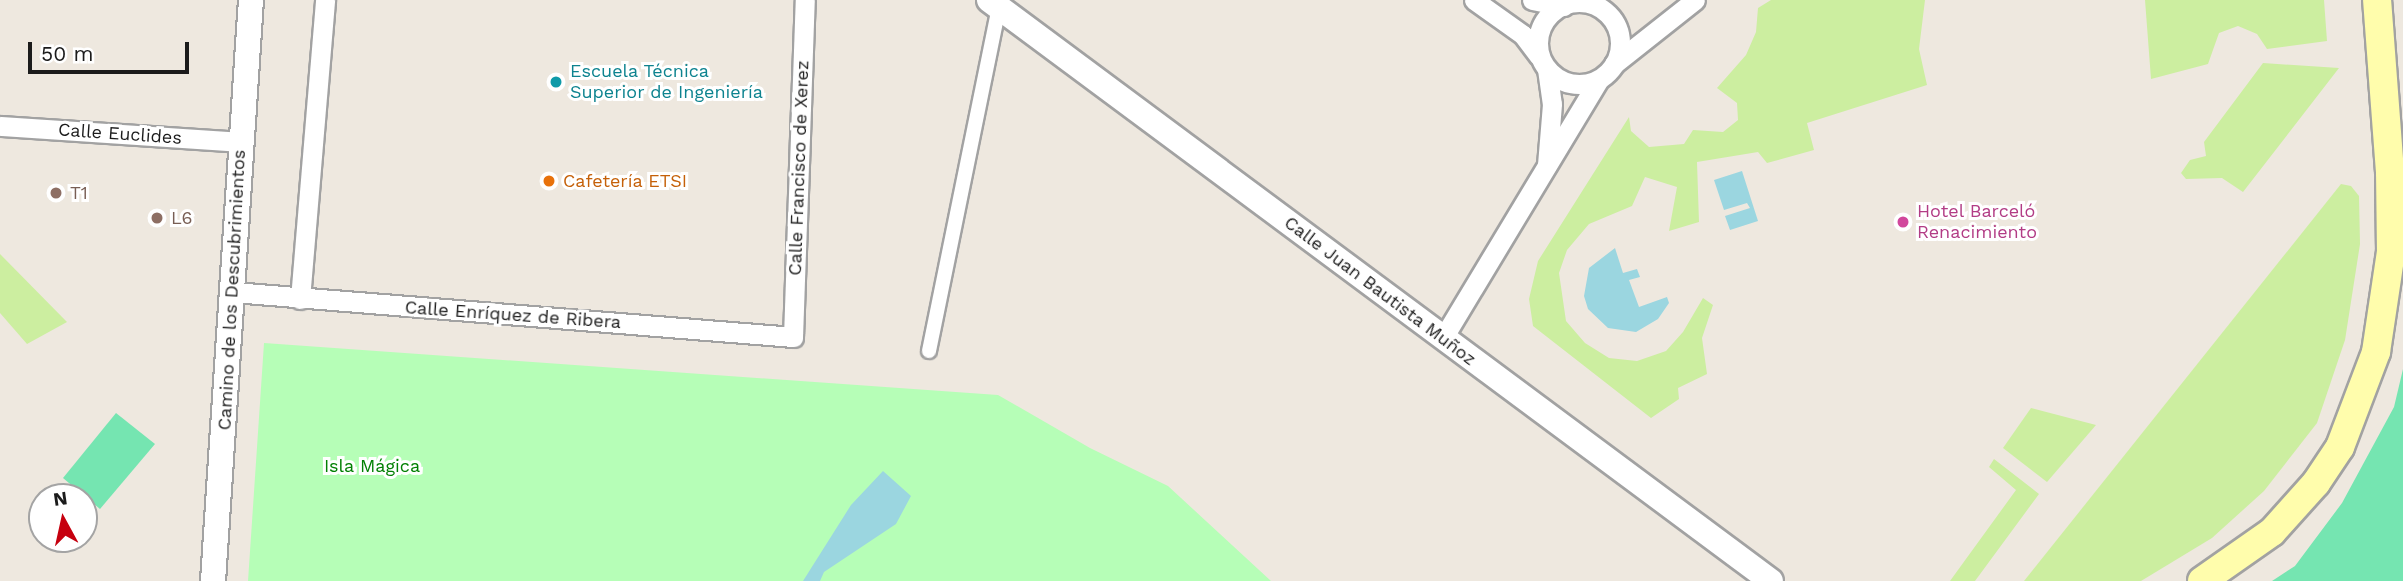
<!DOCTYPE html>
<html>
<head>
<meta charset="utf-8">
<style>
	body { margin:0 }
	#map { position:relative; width:2403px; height:581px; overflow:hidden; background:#eee8df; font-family:"Work Sans",sans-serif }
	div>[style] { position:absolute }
	.grass>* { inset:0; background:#cceea0 }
	.park>* { inset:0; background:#b6feb7 }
	.pitch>* { inset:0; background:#75e5b1 }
	.water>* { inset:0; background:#9bd6e0 }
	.roads { filter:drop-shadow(2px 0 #a2a2a2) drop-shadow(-2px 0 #a2a2a2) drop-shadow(0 2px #a2a2a2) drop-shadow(0 -2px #a2a2a2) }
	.pedestrian>* { height:14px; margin:-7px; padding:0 7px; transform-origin:7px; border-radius:7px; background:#fff }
	.minor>* { height:19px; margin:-9.5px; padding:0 9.5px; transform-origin:9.5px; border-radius:9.5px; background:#fff }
	.minor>.ring { margin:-9.5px; padding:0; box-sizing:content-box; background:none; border:19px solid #fff; border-radius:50% }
	.tertiary>* { height:24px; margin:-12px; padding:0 12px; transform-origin:12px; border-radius:12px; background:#fff }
	.secondary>* { height:28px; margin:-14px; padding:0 14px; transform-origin:14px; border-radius:14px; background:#fffdac }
	.dots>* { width:19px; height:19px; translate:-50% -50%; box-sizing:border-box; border:4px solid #fff; border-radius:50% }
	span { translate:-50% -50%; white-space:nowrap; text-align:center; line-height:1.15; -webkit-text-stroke:6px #fff; paint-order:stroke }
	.culture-label { font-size:18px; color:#0d838f }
	.left { translate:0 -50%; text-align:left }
	.street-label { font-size:18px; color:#1b1b1b }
	.food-label { font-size:18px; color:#c56008 }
	.education-label { font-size:18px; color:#785e54 }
	.hotel-label { font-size:18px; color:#b23c85 }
	.park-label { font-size:18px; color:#028003 }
	.north { position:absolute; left:28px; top:483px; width:70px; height:70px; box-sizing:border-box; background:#fff; border:2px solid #a4a4a4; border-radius:50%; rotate:352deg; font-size:19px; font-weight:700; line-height:28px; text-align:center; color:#1b1b1b }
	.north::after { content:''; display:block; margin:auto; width:24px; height:32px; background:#c6000f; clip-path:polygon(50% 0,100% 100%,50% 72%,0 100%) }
	.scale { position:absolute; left:28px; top:42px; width:161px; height:32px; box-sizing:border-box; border:4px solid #1b1b1b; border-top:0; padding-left:9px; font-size:21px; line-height:24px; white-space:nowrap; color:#1b1b1b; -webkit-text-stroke:5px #fff; paint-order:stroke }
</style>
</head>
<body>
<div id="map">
	<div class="grass">
		<div style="clip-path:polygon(1771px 0,1925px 0,1919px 49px,1927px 85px,1807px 123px,1814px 150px,1767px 163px,1758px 152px,1697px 162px,1699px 222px,1669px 231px,1677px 187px,1645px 177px,1632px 206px,1589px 224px,1567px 250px,1559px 273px,1566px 321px,1585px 343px,1609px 358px,1637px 361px,1666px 351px,1683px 332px,1703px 298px,1713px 305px,1702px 338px,1707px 374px,1678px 388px,1679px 399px,1651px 418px,1533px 326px,1529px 299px,1538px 261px,1629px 117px,1631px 131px,1649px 147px,1684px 144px,1693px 130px,1723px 132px,1738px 120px,1737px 103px,1717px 88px,1746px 55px,1756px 32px,1758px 8px)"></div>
		<div style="clip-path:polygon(2145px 0,2324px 0,2327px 41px,2267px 49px,2257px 34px,2238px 26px,2219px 33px,2208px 64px,2151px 79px)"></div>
		<div style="clip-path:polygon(2263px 63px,2339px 68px,2243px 192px,2222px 178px,2186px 179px,2181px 173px,2190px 160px,2206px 156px,2204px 142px)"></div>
		<div style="clip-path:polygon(2341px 184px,2351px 186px,2359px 196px,2360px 244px,2345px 340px,2317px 423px,2264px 491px,2212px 538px,2141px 581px,2024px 581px)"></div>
		<div style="clip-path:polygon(0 254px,67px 322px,27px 344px,0 313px)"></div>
		<div style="clip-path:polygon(2031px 408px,2096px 425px,2047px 482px,2003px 448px)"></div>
		<div style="clip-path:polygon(1994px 459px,2039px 494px,1975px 581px,1950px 581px,2016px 490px,1989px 467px)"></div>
	</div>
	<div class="park">
		<div style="clip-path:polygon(264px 343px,998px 395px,1090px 448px,1168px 486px,1271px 581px,248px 581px)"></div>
	</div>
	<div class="pitch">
		<div style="clip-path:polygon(2403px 369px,2403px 581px,2272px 581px,2295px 566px,2342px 503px,2394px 407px)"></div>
		<div style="clip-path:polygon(116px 413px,155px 444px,100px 509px,63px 478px)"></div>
	</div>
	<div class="water">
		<div style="clip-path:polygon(1742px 171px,1758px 221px,1730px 230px,1725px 216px,1750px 208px,1747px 203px,1724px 210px,1714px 180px)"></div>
		<div style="clip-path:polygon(1615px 248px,1623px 273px,1637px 269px,1640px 277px,1629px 280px,1639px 307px,1667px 297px,1669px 303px,1658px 319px,1636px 332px,1608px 328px,1588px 309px,1584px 296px,1589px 268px)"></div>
		<div style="clip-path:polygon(883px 471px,911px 496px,896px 524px,824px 572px,820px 581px,803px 581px,851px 505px)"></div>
	</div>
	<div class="roads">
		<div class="pedestrian">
			<div style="left:929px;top:351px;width:350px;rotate:-78.5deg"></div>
		</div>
		<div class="minor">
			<div style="left:1474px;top:0;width:60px;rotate:35.5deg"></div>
			<div style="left:1523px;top:35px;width:26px;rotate:53deg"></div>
			<div style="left:1532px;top:0;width:32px;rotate:11deg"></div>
			<div class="ring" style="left:1538px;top:2px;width:63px;height:63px"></div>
			<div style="left:1614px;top:64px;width:103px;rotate:-38.3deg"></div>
			<div style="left:1547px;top:69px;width:35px;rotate:82deg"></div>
			<div style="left:1552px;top:104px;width:61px;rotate:94.7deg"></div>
			<div style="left:0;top:126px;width:241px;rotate:3.8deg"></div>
			<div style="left:233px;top:292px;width:562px;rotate:4.59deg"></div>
			<div style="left:793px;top:337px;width:337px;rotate:-88deg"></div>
			<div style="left:300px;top:299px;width:300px;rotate:-85.2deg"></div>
			<div style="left:1443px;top:338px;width:302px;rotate:-58.9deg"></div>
		</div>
		<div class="tertiary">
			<div style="left:989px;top:0;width:974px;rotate:36.61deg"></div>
			<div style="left:213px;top:581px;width:582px;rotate:-86.26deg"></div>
		</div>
		<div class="secondary">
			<div style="left:2202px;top:581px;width:85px;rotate:-35deg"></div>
			<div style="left:2272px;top:532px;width:66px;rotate:-48.1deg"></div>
			<div style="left:2316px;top:483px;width:43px;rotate:-56.3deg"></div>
			<div style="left:2340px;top:447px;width:102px;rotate:-69.2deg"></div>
			<div style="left:2376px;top:352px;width:101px;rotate:-81.5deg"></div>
			<div style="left:2391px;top:252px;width:80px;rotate:-90.7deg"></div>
			<div style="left:2390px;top:172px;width:172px;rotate:-94.3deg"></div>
		</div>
	</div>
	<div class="dots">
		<div style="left:556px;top:82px;background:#0f9aa8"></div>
		<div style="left:549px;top:181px;background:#e8710a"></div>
		<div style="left:56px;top:193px;background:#8d6e63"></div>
		<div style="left:157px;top:218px;background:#8d6e63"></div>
		<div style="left:1903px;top:222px;background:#d1479c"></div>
	</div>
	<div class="culture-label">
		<span class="left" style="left:570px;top:82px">Escuela Técnica<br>Superior de Ingeniería</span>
	</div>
	<div class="street-label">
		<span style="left:120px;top:134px;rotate:4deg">Calle Euclides</span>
		<span style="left:799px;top:168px;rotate:-88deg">Calle Francisco de Xerez</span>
		<span style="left:232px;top:290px;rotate:-87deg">Camino de los Descubrimientos</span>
		<span style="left:1380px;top:291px;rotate:37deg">Calle Juan Bautista Muñoz</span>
		<span style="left:513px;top:315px;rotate:4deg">Calle Enríquez de Ribera</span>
	</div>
	<div class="food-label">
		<span class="left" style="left:563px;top:181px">Cafetería ETSI</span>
	</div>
	<div class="education-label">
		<span class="left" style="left:70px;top:193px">T1</span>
		<span class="left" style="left:171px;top:218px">L6</span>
	</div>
	<div class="hotel-label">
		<span class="left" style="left:1917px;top:222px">Hotel Barceló<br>Renacimiento</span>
	</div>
	<div class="park-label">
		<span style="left:372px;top:466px">Isla Mágica</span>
	</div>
	<div class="north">N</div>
	<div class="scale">50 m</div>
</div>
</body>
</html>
